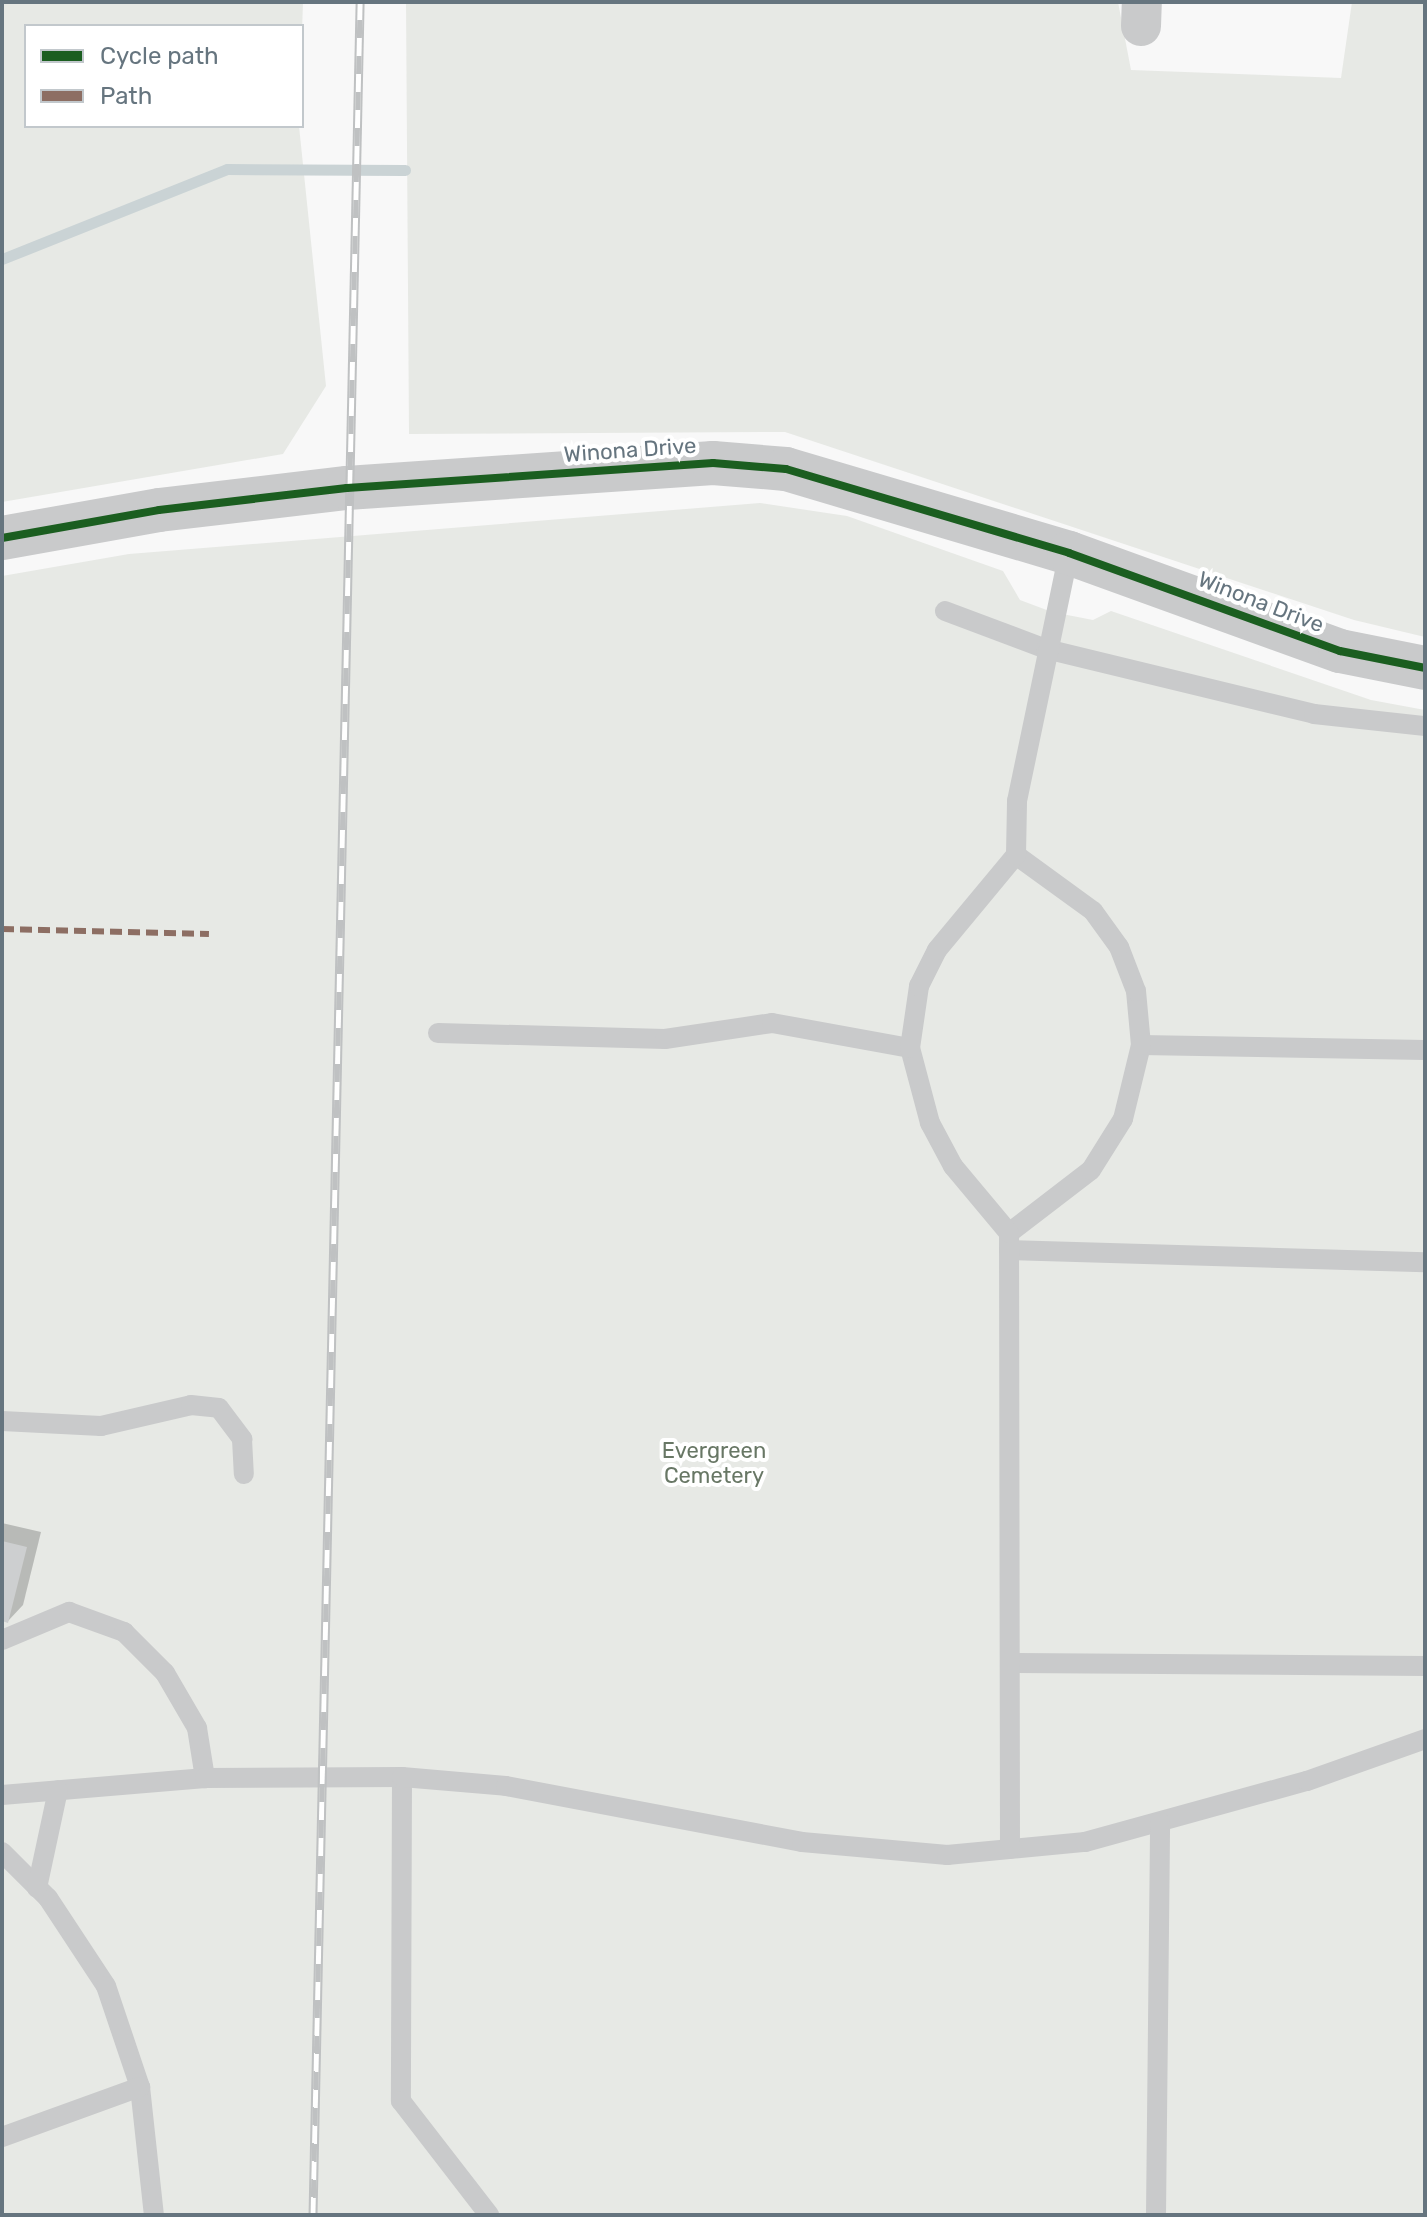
<!DOCTYPE html>
<html>
<head>
<meta charset="utf-8">
<style>
	body { margin:0 }
	#map { position:relative; width:1427px; height:2217px; overflow:hidden; background:#f8f8f8; font-family:Rubik,sans-serif }
	div>[style] { position:absolute }
	.green>* { inset:0; background:#e7e9e5 }
	.shadow>* { inset:0; background:#0003 }
	.stream>* { height:11px; margin:-5.5px; padding:0 5.5px; transform-origin:5.5px; border-radius:5.5px; background:#cad3d5 }
	.building>* { inset:0; background:#cdcfd0 }
	.service>* { height:20px; margin:-10px; padding:0 10px; transform-origin:10px; border-radius:10px; background:#c9cacb }
	.minor>* { height:40px; margin:-20px; padding:0 20px; transform-origin:20px; border-radius:20px; background:#c9cacb }
	.tertiary>* { height:44px; margin:-22px; padding:0 22px; transform-origin:22px; border-radius:22px; background:#c9cacb }
	.rail>* { height:9px; margin-top:-4.5px; transform-origin:0; background:repeating-linear-gradient(90deg,#fff 0 18px,#bfc1c2 0 36px); box-sizing:border-box; border-block:2px solid #bfc1c2 }
	.quiet>* { height:6px; margin-top:-3px; transform-origin:0; background:repeating-linear-gradient(90deg,#8d6e63 0 12px,transparent 0 18px) }
	.cycleway>* { height:8px; margin:-4px; padding:0 4px; transform-origin:4px; border-radius:4px; background:#1b5e20 }
	span { translate:-50% -50%; white-space:nowrap; text-align:center; line-height:1.15; -webkit-text-stroke:8px #fff; paint-order:stroke }
	.street-label { font-size:22px; color:#66757f }
	.park-label { font-size:22px; color:#687765 }
	.frame { position:absolute; inset:0; border:4px solid #66757f; pointer-events:none }
	.legend { position:absolute; left:24px; top:24px; width:280px; height:104px; box-sizing:border-box; background:#fff; border:2px solid #c2c8cc; margin:0; padding:10px 14px; list-style:none; font-size:24px; color:#66757f }
	.legend li { display:flex; align-items:center; gap:16px; height:40px }
	.legend b { width:40px; border:2px solid #c2c8cc }
</style>
</head>
<body>
<div id="map">
	<div class="green">
		<div style="clip-path:polygon(2px 2px,303px 2px,302px 32px,302px 26px,26px 26px,26px 126px,299px 126px,326px 386px,283px 454px,2px 502px)"></div>
		<div style="clip-path:polygon(406px 2px,1118px 2px,1131px 70px,1341px 78px,1352px 2px,1425px 2px,1425px 637px,1354px 620px,785px 432px,409px 434px)"></div>
		<div style="clip-path:polygon(760px 503px,847px 516px,1003px 571px,1020px 600px,1052px 612px,1093px 620px,1111px 611px,1371px 700px,1425px 710px,1425px 2215px,2px 2215px,2px 576px,129px 554px)"></div>
	</div>
	<div class="shadow">
		<div style="clip-path:polygon(2px 1523px,41px 1532px,23px 1605px,8px 1621px)"></div>
	</div>
	<div class="stream">
		<div style="left:2px;top:259px;width:242px;rotate:-21.8deg"></div>
		<div style="left:227px;top:169px;width:178px;rotate:0.3deg"></div>
	</div>
	<div class="building">
		<div style="clip-path:polygon(2px 1541px,27px 1547px,8px 1623px,2px 1621px)"></div>
	</div>
	<div class="service">
		<div style="left:945px;top:611px;width:108px;rotate:20.6deg"></div>
		<div style="left:1046px;top:649px;width:276px;rotate:13.6deg"></div>
		<div style="left:1314px;top:714px;width:112px;rotate:6.2deg"></div>
		<div style="left:438px;top:1033px;width:227px;rotate:1.5deg"></div>
		<div style="left:665px;top:1039px;width:108px;rotate:-8.5deg"></div>
		<div style="left:772px;top:1023px;width:140px;rotate:10.3deg"></div>
		<div style="left:1141px;top:1045px;width:284px;rotate:1deg"></div>
		<div style="left:1009px;top:1233px;width:103px;rotate:-37.5deg"></div>
		<div style="left:1091px;top:1170px;width:60px;rotate:-57.9deg"></div>
		<div style="left:1123px;top:1119px;width:76px;rotate:-76.3deg"></div>
		<div style="left:1141px;top:1045px;width:54px;rotate:-95.3deg"></div>
		<div style="left:1136px;top:991px;width:47px;rotate:-111.1deg"></div>
		<div style="left:1119px;top:947px;width:44px;rotate:-125.8deg"></div>
		<div style="left:1093px;top:911px;width:95px;rotate:-144deg"></div>
		<div style="left:1009px;top:1250px;width:416px;rotate:1.7deg"></div>
		<div style="left:2px;top:1421px;width:99px;rotate:2.9deg"></div>
		<div style="left:101px;top:1426px;width:92px;rotate:-13.1deg"></div>
		<div style="left:191px;top:1405px;width:28px;rotate:6deg"></div>
		<div style="left:219px;top:1408px;width:39px;rotate:53deg"></div>
		<div style="left:242px;top:1439px;width:35px;rotate:87deg"></div>
		<div style="left:2px;top:1640px;width:73px;rotate:-22.7deg"></div>
		<div style="left:69px;top:1612px;width:59px;rotate:20deg"></div>
		<div style="left:124px;top:1632px;width:58px;rotate:45deg"></div>
		<div style="left:165px;top:1673px;width:64px;rotate:59.8deg"></div>
		<div style="left:197px;top:1728px;width:51px;rotate:80.9deg"></div>
		<div style="left:1010px;top:1663px;width:415px;rotate:0.4deg"></div>
		<div style="left:402px;top:1777px;width:324px;rotate:90.2deg"></div>
		<div style="left:401px;top:2101px;width:144px;rotate:52.3deg"></div>
		<div style="left:2px;top:1795px;width:204px;rotate:-4.8deg"></div>
		<div style="left:205px;top:1778px;width:197px;rotate:-0.3deg"></div>
		<div style="left:402px;top:1777px;width:104px;rotate:4.9deg"></div>
		<div style="left:506px;top:1786px;width:301px;rotate:10.7deg"></div>
		<div style="left:802px;top:1842px;width:146px;rotate:5.1deg"></div>
		<div style="left:947px;top:1855px;width:139px;rotate:-5.4deg"></div>
		<div style="left:1085px;top:1842px;width:230px;rotate:-15.4deg"></div>
		<div style="left:1307px;top:1781px;width:125px;rotate:-19.6deg"></div>
		<div style="left:1010px;top:1849px;width:616px;rotate:-90.09deg"></div>
		<div style="left:1009px;top:1233px;width:87px;rotate:-129.9deg"></div>
		<div style="left:953px;top:1166px;width:49px;rotate:-118.1deg"></div>
		<div style="left:930px;top:1123px;width:78px;rotate:-104.9deg"></div>
		<div style="left:910px;top:1048px;width:63px;rotate:-81.7deg"></div>
		<div style="left:919px;top:986px;width:40px;rotate:-63.4deg"></div>
		<div style="left:937px;top:950px;width:124px;rotate:-50.3deg"></div>
		<div style="left:1016px;top:855px;width:54px;rotate:-88.9deg"></div>
		<div style="left:1017px;top:801px;width:253px;rotate:-78.2deg"></div>
		<div style="left:2px;top:1852px;width:65px;rotate:45deg"></div>
		<div style="left:48px;top:1898px;width:105px;rotate:56.6deg"></div>
		<div style="left:106px;top:1986px;width:107px;rotate:71.4deg"></div>
		<div style="left:140px;top:2087px;width:129px;rotate:83.8deg"></div>
		<div style="left:37px;top:1888px;width:100px;rotate:-77.9deg"></div>
		<div style="left:2px;top:2137px;width:147px;rotate:-19.9deg"></div>
		<div style="left:1156px;top:2215px;width:392px;rotate:-89.4deg"></div>
	</div>
	<div class="minor">
		<div style="left:1141px;top:26px;width:24px;rotate:-88deg"></div>
	</div>
	<div class="tertiary">
		<div style="left:2px;top:538px;width:159px;rotate:-10.1deg"></div>
		<div style="left:159px;top:510px;width:189px;rotate:-6.7deg"></div>
		<div style="left:347px;top:488px;width:367px;rotate:-3.9deg"></div>
		<div style="left:713px;top:463px;width:73px;rotate:4.7deg"></div>
		<div style="left:786px;top:469px;width:295px;rotate:16.5deg"></div>
		<div style="left:1069px;top:553px;width:288px;rotate:19.9deg"></div>
		<div style="left:1340px;top:651px;width:87px;rotate:11.3deg"></div>
	</div>
	<div class="rail">
		<div style="left:313px;top:2215px;width:2213px;rotate:-88.78deg"></div>
	</div>
	<div class="quiet">
		<div style="left:2px;top:929px;width:207px;rotate:1.4deg"></div>
	</div>
	<div class="cycleway">
		<div style="left:2px;top:538px;width:159px;rotate:-10.1deg"></div>
		<div style="left:159px;top:510px;width:189px;rotate:-6.7deg"></div>
		<div style="left:347px;top:488px;width:367px;rotate:-3.9deg"></div>
		<div style="left:713px;top:463px;width:73px;rotate:4.7deg"></div>
		<div style="left:786px;top:469px;width:295px;rotate:16.5deg"></div>
		<div style="left:1069px;top:553px;width:288px;rotate:19.9deg"></div>
		<div style="left:1340px;top:651px;width:87px;rotate:11.3deg"></div>
	</div>
	<div class="street-label">
		<span style="left:630px;top:450px;rotate:-4deg">Winona Drive</span>
		<span style="left:1261px;top:602px;rotate:21deg">Winona Drive</span>
	</div>
	<div class="park-label">
		<span style="left:714px;top:1463px">Evergreen<br>Cemetery</span>
	</div>
	<div class="frame"></div>
	<ul class="legend">
	<li><b style="height:10px;background:#1b5e20"></b>Cycle path</li>
	<li><b style="height:10px;background:#8d6e63"></b>Path</li>
	</ul>
</div>
</body>
</html>
